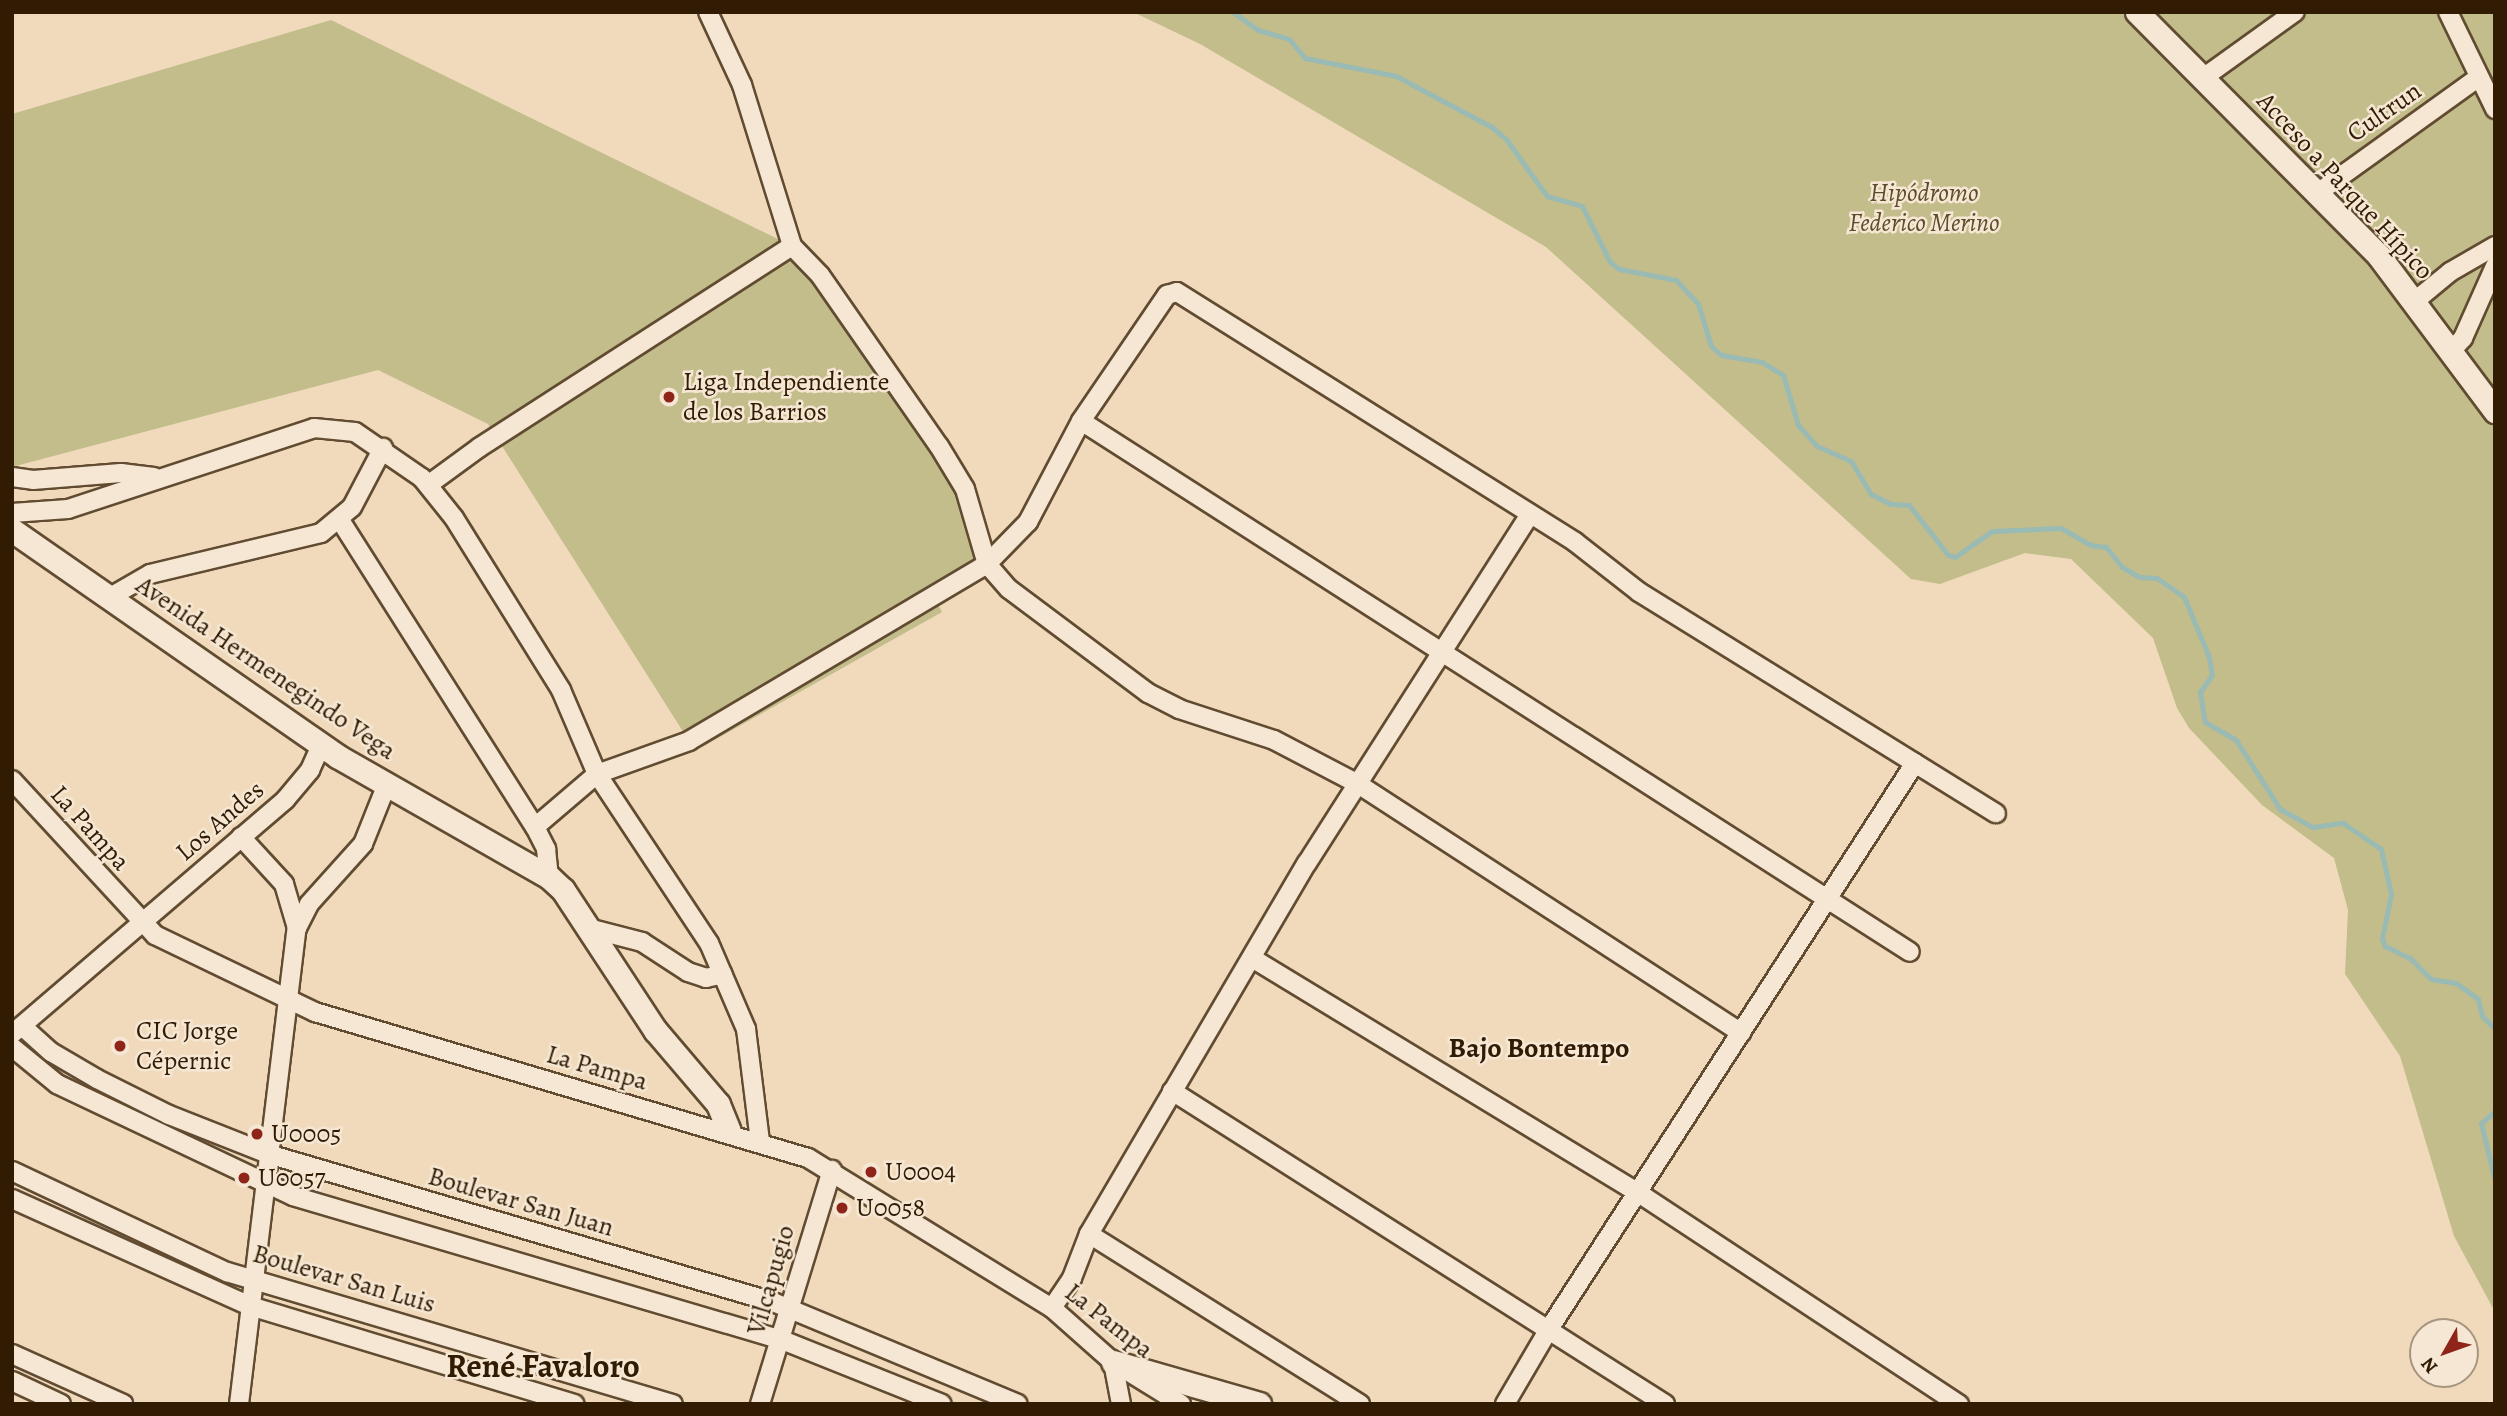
<!DOCTYPE html>
<html>
<head>
<meta charset="utf-8">
<style>
	body { margin:0 }
	#map { position:relative; width:2507px; height:1416px; overflow:hidden; background:#f0dabb; font-family:Alegreya,serif }
	div>[style] { position:absolute }
	.green>* { inset:0; background:#c2bd8b }
	.stream>* { height:5px; margin:-2.5px; padding:0 2.5px; transform-origin:2.5px; border-radius:2.5px; background:#9abab4 }
	.roads { filter:drop-shadow(2px 0 #614b31) drop-shadow(-2px 0 #614b31) drop-shadow(0 2px #614b31) drop-shadow(0 -2px #614b31) }
	.minor>* { height:18px; margin:-9px; padding:0 9px; transform-origin:9px; border-radius:9px; background:#f5e7d3 }
	.tertiary>* { height:23px; margin:-11.5px; padding:0 11.5px; transform-origin:11.5px; border-radius:11.5px; background:#f5e7d3 }
	.dots>* { width:19px; height:19px; translate:-50% -50%; box-sizing:border-box; border:4px solid #f5e7d3; border-radius:50% }
	span { translate:-50% -50%; white-space:nowrap; text-align:center; line-height:1.15; -webkit-text-stroke:5px #f5e7d3; paint-order:stroke }
	.street-label { font-size:26px; color:#311b03 }
	.park-label { font-size:26px; color:#5c4c2c; font-style:italic }
	.poi-label { font-size:26px; color:#311b03 }
	.left { translate:0 -50%; text-align:left }
	.neighbourhood-label { font-size:28px; color:#311b03; font-weight:700 }
	.district-label { font-size:33px; color:#311b03; font-weight:700 }
	.frame { position:absolute; inset:0; border:14px solid #311b03; pointer-events:none }
	.north { position:absolute; left:2409px; top:1318px; width:70px; height:70px; box-sizing:border-box; background:#f5e7d3; border:2px solid #a79580; border-radius:50%; rotate:230deg; font-size:19px; font-weight:700; line-height:28px; text-align:center; color:#311b03 }
	.north::after { content:''; display:block; margin:auto; width:24px; height:32px; background:#8f2418; clip-path:polygon(50% 0,100% 100%,50% 72%,0 100%) }
</style>
</head>
<body>
<div id="map">
	<div class="green">
		<div style="clip-path:polygon(1133px 12px,2495px 12px,2495px 1312px,2454px 1236px,2400px 1056px,2345px 974px,2348px 910px,2334px 858px,2262px 805px,2189px 728px,2177px 708px,2153px 638px,2071px 559px,2025px 553px,1940px 584px,1911px 579px,1546px 247px,1200px 44px)"></div>
		<div style="clip-path:polygon(331px 20px,792px 246px,939px 446px,987px 564px,934px 597px,942px 612px,702px 747px,696px 737px,689px 741px,488px 424px,378px 370px,12px 467px,12px 114px)"></div>
	</div>
	<div class="stream">
		<div style="left:1233px;top:12px;width:31px;rotate:36deg"></div>
		<div style="left:1258px;top:30px;width:32px;rotate:16deg"></div>
		<div style="left:1289px;top:39px;width:25px;rotate:50deg"></div>
		<div style="left:1305px;top:58px;width:93px;rotate:11.2deg"></div>
		<div style="left:1396px;top:76px;width:109px;rotate:28deg"></div>
		<div style="left:1492px;top:127px;width:18px;rotate:41deg"></div>
		<div style="left:1506px;top:139px;width:70px;rotate:54.3deg"></div>
		<div style="left:1547px;top:196px;width:36px;rotate:16deg"></div>
		<div style="left:1582px;top:206px;width:63px;rotate:63.4deg"></div>
		<div style="left:1610px;top:262px;width:11px;rotate:38deg"></div>
		<div style="left:1619px;top:269px;width:58px;rotate:10.9deg"></div>
		<div style="left:1676px;top:280px;width:33px;rotate:47deg"></div>
		<div style="left:1698px;top:304px;width:44px;rotate:72.8deg"></div>
		<div style="left:1711px;top:346px;width:13px;rotate:42deg"></div>
		<div style="left:1721px;top:355px;width:42px;rotate:9.7deg"></div>
		<div style="left:1762px;top:362px;width:25px;rotate:32deg"></div>
		<div style="left:1783px;top:375px;width:52px;rotate:73.3deg"></div>
		<div style="left:1798px;top:425px;width:28px;rotate:48deg"></div>
		<div style="left:1817px;top:446px;width:37px;rotate:24deg"></div>
		<div style="left:1851px;top:461px;width:39px;rotate:59deg"></div>
		<div style="left:1871px;top:494px;width:22px;rotate:27deg"></div>
		<div style="left:1891px;top:504px;width:18px;rotate:3deg"></div>
		<div style="left:1909px;top:505px;width:63px;rotate:52deg"></div>
		<div style="left:1948px;top:555px;width:7px;rotate:16deg"></div>
		<div style="left:1955px;top:557px;width:45px;rotate:-35.1deg"></div>
		<div style="left:1992px;top:531px;width:69px;rotate:-2.5deg"></div>
		<div style="left:2061px;top:528px;width:34px;rotate:30deg"></div>
		<div style="left:2090px;top:545px;width:16px;rotate:7deg"></div>
		<div style="left:2106px;top:547px;width:26px;rotate:51deg"></div>
		<div style="left:2122px;top:567px;width:20px;rotate:30deg"></div>
		<div style="left:2139px;top:577px;width:18px;rotate:3deg"></div>
		<div style="left:2157px;top:578px;width:33px;rotate:35deg"></div>
		<div style="left:2184px;top:597px;width:65px;rotate:67.4deg"></div>
		<div style="left:2209px;top:657px;width:18px;rotate:81deg"></div>
		<div style="left:2212px;top:675px;width:21px;rotate:125deg"></div>
		<div style="left:2200px;top:692px;width:30px;rotate:81deg"></div>
		<div style="left:2205px;top:722px;width:36px;rotate:30deg"></div>
		<div style="left:2236px;top:740px;width:82px;rotate:57.5deg"></div>
		<div style="left:2280px;top:809px;width:38px;rotate:29deg"></div>
		<div style="left:2313px;top:827px;width:30px;rotate:-8deg"></div>
		<div style="left:2343px;top:823px;width:46px;rotate:34.4deg"></div>
		<div style="left:2381px;top:849px;width:46px;rotate:77.5deg"></div>
		<div style="left:2391px;top:894px;width:46px;rotate:101.3deg"></div>
		<div style="left:2382px;top:939px;width:8px;rotate:67deg"></div>
		<div style="left:2385px;top:946px;width:28px;rotate:26deg"></div>
		<div style="left:2410px;top:958px;width:30px;rotate:45deg"></div>
		<div style="left:2431px;top:979px;width:25px;rotate:9deg"></div>
		<div style="left:2456px;top:983px;width:27px;rotate:36deg"></div>
		<div style="left:2478px;top:999px;width:17px;rotate:77deg"></div>
		<div style="left:2482px;top:1016px;width:18px;rotate:45deg"></div>
		<div style="left:2495px;top:1111px;width:18px;rotate:139deg"></div>
		<div style="left:2481px;top:1123px;width:60px;rotate:76.4deg"></div>
	</div>
	<div class="roads">
		<div class="minor">
			<div style="left:708px;top:12px;width:81px;rotate:65deg"></div>
			<div style="left:742px;top:85px;width:169px;rotate:72.7deg"></div>
			<div style="left:792px;top:246px;width:40px;rotate:46deg"></div>
			<div style="left:820px;top:275px;width:208px;rotate:55.2deg"></div>
			<div style="left:939px;top:446px;width:50px;rotate:58.8deg"></div>
			<div style="left:965px;top:489px;width:78px;rotate:73.7deg"></div>
			<div style="left:987px;top:564px;width:33px;rotate:49deg"></div>
			<div style="left:1009px;top:589px;width:174px;rotate:36.8deg"></div>
			<div style="left:1148px;top:693px;width:35px;rotate:27deg"></div>
			<div style="left:1179px;top:709px;width:100px;rotate:18.1deg"></div>
			<div style="left:1274px;top:740px;width:95px;rotate:27.6deg"></div>
			<div style="left:1358px;top:784px;width:457px;rotate:33deg"></div>
			<div style="left:2448px;top:12px;width:108px;rotate:64.1deg"></div>
			<div style="left:2203px;top:78px;width:113px;rotate:-35.7deg"></div>
			<div style="left:2319px;top:192px;width:197px;rotate:-35.7deg"></div>
			<div style="left:2415px;top:301px;width:45px;rotate:-39.6deg"></div>
			<div style="left:2450px;top:272px;width:52px;rotate:-30deg"></div>
			<div style="left:2451px;top:351px;width:18px;rotate:-47deg"></div>
			<div style="left:2463px;top:338px;width:79px;rotate:-66deg"></div>
			<div style="left:1081px;top:421px;width:984px;rotate:32.64deg"></div>
			<div style="left:12px;top:477px;width:21px;rotate:8deg"></div>
			<div style="left:33px;top:480px;width:88px;rotate:-4.5deg"></div>
			<div style="left:121px;top:473px;width:33px;rotate:7deg"></div>
			<div style="left:428px;top:485px;width:64px;rotate:-36.2deg"></div>
			<div style="left:480px;top:447px;width:371px;rotate:-32.8deg"></div>
			<div style="left:12px;top:513px;width:56px;rotate:-4.1deg"></div>
			<div style="left:68px;top:509px;width:259px;rotate:-18.2deg"></div>
			<div style="left:314px;top:428px;width:41px;rotate:5.6deg"></div>
			<div style="left:355px;top:432px;width:81px;rotate:34.5deg"></div>
			<div style="left:422px;top:478px;width:51px;rotate:51.3deg"></div>
			<div style="left:454px;top:518px;width:203px;rotate:58.1deg"></div>
			<div style="left:561px;top:690px;width:91px;rotate:66.8deg"></div>
			<div style="left:597px;top:774px;width:203px;rotate:56.5deg"></div>
			<div style="left:709px;top:943px;width:94px;rotate:66.7deg"></div>
			<div style="left:746px;top:1029px;width:114px;rotate:82.9deg"></div>
			<div style="left:340px;top:520px;width:364px;rotate:57.6deg"></div>
			<div style="left:535px;top:827px;width:25px;rotate:63deg"></div>
			<div style="left:546px;top:849px;width:28px;rotate:84deg"></div>
			<div style="left:112px;top:596px;width:44px;rotate:-30.1deg"></div>
			<div style="left:150px;top:574px;width:176px;rotate:-13.5deg"></div>
			<div style="left:321px;top:533px;width:40px;rotate:-40deg"></div>
			<div style="left:352px;top:507px;width:67px;rotate:-62.3deg"></div>
			<div style="left:12px;top:780px;width:211px;rotate:47.3deg"></div>
			<div style="left:155px;top:935px;width:178px;rotate:25.7deg"></div>
			<div style="left:315px;top:1012px;width:514px;rotate:16.5deg"></div>
			<div style="left:808px;top:1158px;width:286px;rotate:31.6deg"></div>
			<div style="left:1052px;top:1308px;width:81px;rotate:41.5deg"></div>
			<div style="left:1113px;top:1362px;width:80px;rotate:31.7deg"></div>
			<div style="left:535px;top:827px;width:82px;rotate:-40.5deg"></div>
			<div style="left:597px;top:774px;width:98px;rotate:-19.7deg"></div>
			<div style="left:689px;top:741px;width:347px;rotate:-30.7deg"></div>
			<div style="left:987px;top:564px;width:59px;rotate:-45.7deg"></div>
			<div style="left:1028px;top:522px;width:114px;rotate:-62.3deg"></div>
			<div style="left:1081px;top:421px;width:153px;rotate:-55.7deg"></div>
			<div style="left:1167px;top:295px;width:10px;rotate:-17deg"></div>
			<div style="left:1177px;top:292px;width:470px;rotate:32.1deg"></div>
			<div style="left:1575px;top:542px;width:81px;rotate:38deg"></div>
			<div style="left:1639px;top:592px;width:420px;rotate:31.8deg"></div>
			<div style="left:241px;top:837px;width:64px;rotate:47.5deg"></div>
			<div style="left:284px;top:884px;width:46px;rotate:73.5deg"></div>
			<div style="left:588px;top:928px;width:56px;rotate:14.5deg"></div>
			<div style="left:642px;top:942px;width:55px;rotate:33.1deg"></div>
			<div style="left:688px;top:972px;width:19px;rotate:18deg"></div>
			<div style="left:706px;top:978px;width:17px;rotate:-13deg"></div>
			<div style="left:1252px;top:958px;width:451px;rotate:31.3deg"></div>
			<div style="left:1637px;top:1192px;width:386px;rotate:33.4deg"></div>
			<div style="left:22px;top:1026px;width:39px;rotate:42deg"></div>
			<div style="left:51px;top:1052px;width:53px;rotate:30.4deg"></div>
			<div style="left:97px;top:1079px;width:80px;rotate:26.6deg"></div>
			<div style="left:169px;top:1115px;width:106px;rotate:21.5deg"></div>
			<div style="left:268px;top:1154px;width:526px;rotate:16.33deg"></div>
			<div style="left:773px;top:1302px;width:265px;rotate:22.6deg"></div>
			<div style="left:12px;top:1034px;width:360px;rotate:-40.6deg"></div>
			<div style="left:285px;top:800px;width:39px;rotate:-50deg"></div>
			<div style="left:310px;top:770px;width:27px;rotate:-66deg"></div>
			<div style="left:12px;top:1047px;width:58px;rotate:39.4deg"></div>
			<div style="left:57px;top:1084px;width:261px;rotate:25.4deg"></div>
			<div style="left:293px;top:1196px;width:510px;rotate:16.41deg"></div>
			<div style="left:782px;top:1340px;width:172px;rotate:21.8deg"></div>
			<div style="left:1172px;top:1091px;width:584px;rotate:32.41deg"></div>
			<div style="left:12px;top:1171px;width:238px;rotate:25.2deg"></div>
			<div style="left:227px;top:1272px;width:465px;rotate:16.5deg"></div>
			<div style="left:12px;top:1199px;width:261px;rotate:24.2deg"></div>
			<div style="left:250px;top:1306px;width:339px;rotate:16.8deg"></div>
			<div style="left:1089px;top:1234px;width:320px;rotate:32.1deg"></div>
			<div style="left:1052px;top:1308px;width:36px;rotate:-56deg"></div>
			<div style="left:1072px;top:1278px;width:47px;rotate:-68.9deg"></div>
			<div style="left:1089px;top:1234px;width:430px;rotate:-59.6deg"></div>
			<div style="left:1307px;top:863px;width:414px;rotate:-57.4deg"></div>
			<div style="left:12px;top:1354px;width:122px;rotate:24.2deg"></div>
			<div style="left:1113px;top:1362px;width:43px;rotate:79.2deg"></div>
			<div style="left:12px;top:1381px;width:54px;rotate:25.1deg"></div>
			<div style="left:239px;top:1404px;width:480px;rotate:-83.1deg"></div>
			<div style="left:297px;top:928px;width:27px;rotate:-63deg"></div>
			<div style="left:309px;top:904px;width:81px;rotate:-48deg"></div>
			<div style="left:363px;top:844px;width:65px;rotate:-68.2deg"></div>
			<div style="left:760px;top:1404px;width:245px;rotate:-72.9deg"></div>
			<div style="left:1505px;top:1404px;width:87px;rotate:-59.6deg"></div>
			<div style="left:1549px;top:1329px;width:674px;rotate:-57.11deg"></div>
		</div>
		<div class="tertiary">
			<div style="left:2137px;top:12px;width:344px;rotate:45.2deg"></div>
			<div style="left:2379px;top:256px;width:194px;rotate:53.2deg"></div>
			<div style="left:12px;top:530px;width:396px;rotate:34.8deg"></div>
			<div style="left:337px;top:756px;width:244px;rotate:29.7deg"></div>
			<div style="left:549px;top:877px;width:19px;rotate:43deg"></div>
			<div style="left:563px;top:890px;width:168px;rotate:56.7deg"></div>
			<div style="left:655px;top:1030px;width:97px;rotate:49.6deg"></div>
			<div style="left:718px;top:1104px;width:29px;rotate:68deg"></div>
			<div style="left:1113px;top:1362px;width:152px;rotate:16deg"></div>
		</div>
	</div>
	<div class="dots">
		<div style="left:669px;top:397px;background:#8f2418"></div>
		<div style="left:120px;top:1046px;background:#8f2418"></div>
		<div style="left:257px;top:1134px;background:#8f2418"></div>
		<div style="left:871px;top:1172px;background:#8f2418"></div>
		<div style="left:244px;top:1178px;background:#8f2418"></div>
		<div style="left:842px;top:1208px;background:#8f2418"></div>
	</div>
	<div class="street-label">
		<span style="left:2384px;top:112px;rotate:-35deg">Cultrun</span>
		<span style="left:2345px;top:186px;rotate:47deg">Acceso a Parque Hípico</span>
		<span style="left:266px;top:668px;rotate:34deg">Avenida Hermenegindo Vega</span>
		<span style="left:220px;top:821px;rotate:-41deg">Los Andes</span>
		<span style="left:90px;top:828px;rotate:48deg">La Pampa</span>
		<span style="left:597px;top:1068px;rotate:16deg">La Pampa</span>
		<span style="left:521px;top:1202px;rotate:16deg">Boulevar San Juan</span>
		<span style="left:344px;top:1279px;rotate:16deg">Boulevar San Luis</span>
		<span style="left:771px;top:1280px;rotate:-74deg">Vilcapugio</span>
		<span style="left:1109px;top:1321px;rotate:38deg">La Pampa</span>
	</div>
	<div class="park-label">
		<span style="left:1924px;top:208px">Hipódromo<br>Federico Merino</span>
	</div>
	<div class="poi-label">
		<span class="left" style="left:683px;top:397px">Liga Independiente<br>de los Barrios</span>
		<span class="left" style="left:136px;top:1046px">CIC Jorge<br>Cépernic</span>
		<span class="left" style="left:271px;top:1134px">U0005</span>
		<span class="left" style="left:885px;top:1172px">U0004</span>
		<span class="left" style="left:258px;top:1178px">U0057</span>
		<span class="left" style="left:856px;top:1208px">U0058</span>
	</div>
	<div class="neighbourhood-label">
		<span style="left:1539px;top:1048px">Bajo Bontempo</span>
	</div>
	<div class="district-label">
		<span style="left:543px;top:1366px">René Favaloro</span>
	</div>
	<div class="frame"></div>
	<div class="north">N</div>
</div>
</body>
</html>
